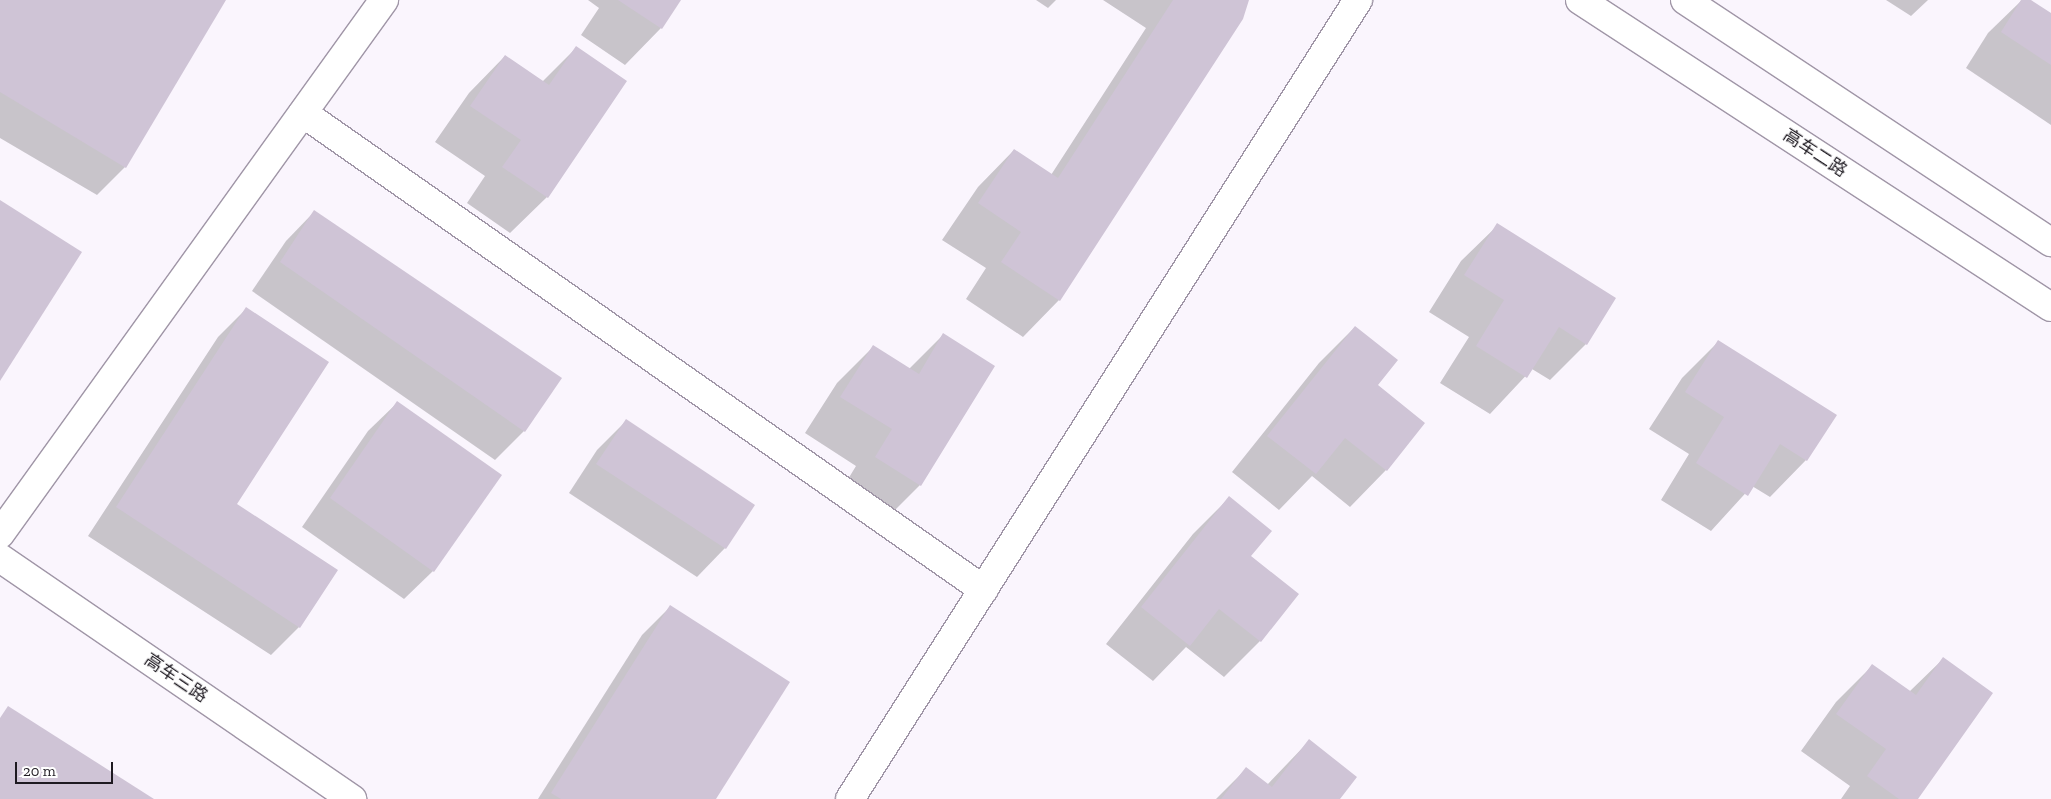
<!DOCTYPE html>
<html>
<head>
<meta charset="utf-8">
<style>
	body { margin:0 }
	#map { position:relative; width:2051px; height:799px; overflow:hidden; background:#faf5fd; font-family:"Zilla Slab","Noto Sans SC",serif }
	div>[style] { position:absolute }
	.shadow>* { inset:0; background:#0003 }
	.building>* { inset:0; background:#cfc4d6 }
	.roads { filter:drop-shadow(1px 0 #a096a7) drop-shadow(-1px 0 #a096a7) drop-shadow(0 1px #a096a7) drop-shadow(0 -1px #a096a7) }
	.minor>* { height:28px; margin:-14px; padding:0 14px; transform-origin:14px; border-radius:14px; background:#fff }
	.tertiary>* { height:28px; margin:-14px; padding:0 14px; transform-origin:14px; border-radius:14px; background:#fff }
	span { translate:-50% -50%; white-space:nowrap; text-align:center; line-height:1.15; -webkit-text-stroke:5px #fff; paint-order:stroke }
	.street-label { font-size:18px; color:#1e1a21 }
	.scale { position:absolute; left:15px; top:762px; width:98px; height:22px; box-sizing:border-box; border:2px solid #1e1a21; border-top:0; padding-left:6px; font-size:15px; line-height:18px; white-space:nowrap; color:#1e1a21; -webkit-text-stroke:4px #fff; paint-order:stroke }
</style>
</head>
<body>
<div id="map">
	<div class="shadow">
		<div style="clip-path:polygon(0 0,224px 0,125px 167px,97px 195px,0 138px)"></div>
		<div style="clip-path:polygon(588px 0,680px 0,661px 28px,625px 65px,581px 35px,599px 8px)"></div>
		<div style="clip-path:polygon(1036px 0,1056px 0,1048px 8px)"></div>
		<div style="clip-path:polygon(1103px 0,1248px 0,1059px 300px,1023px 337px,966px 299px,986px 268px,942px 240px,978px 187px,1014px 150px,1051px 175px,1146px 28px)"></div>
		<div style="clip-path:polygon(1886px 0,1928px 0,1911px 16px)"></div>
		<div style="clip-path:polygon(2022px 0,2029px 0,2051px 15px,2051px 125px,1966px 68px,1988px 33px)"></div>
		<div style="clip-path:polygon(576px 48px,547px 197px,510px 233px,467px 203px,485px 176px,435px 142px,469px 93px,505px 56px,542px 82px)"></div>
		<div style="clip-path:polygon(314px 212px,560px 379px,524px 431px,495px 460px,252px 291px,286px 241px)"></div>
		<div style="clip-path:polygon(1498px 225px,1586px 344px,1550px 380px,1532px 369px,1490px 414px,1440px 383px,1469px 337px,1429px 312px,1461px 261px)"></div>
		<div style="clip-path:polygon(246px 309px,235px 505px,299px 627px,271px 655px,88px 536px,218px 337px)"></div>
		<div style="clip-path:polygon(1355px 327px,1376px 386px,1423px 423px,1386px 470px,1350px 507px,1312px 476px,1279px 510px,1232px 472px,1319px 363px)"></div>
		<div style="clip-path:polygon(943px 335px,920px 485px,884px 521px,839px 494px,856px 466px,805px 433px,837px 383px,873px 347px,909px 369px)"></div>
		<div style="clip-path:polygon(1718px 342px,1806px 460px,1770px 497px,1752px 486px,1711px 531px,1661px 500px,1689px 454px,1649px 429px,1682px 378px)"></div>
		<div style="clip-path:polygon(397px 403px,433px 571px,404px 599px,302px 527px,368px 431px)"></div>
		<div style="clip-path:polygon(626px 421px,754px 505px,725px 548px,697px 577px,569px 493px,597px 450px)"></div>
		<div style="clip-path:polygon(1229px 498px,1250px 556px,1297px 595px,1260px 641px,1224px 677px,1186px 647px,1153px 681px,1106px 644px,1193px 534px)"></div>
		<div style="clip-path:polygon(670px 607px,714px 799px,538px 799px,642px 635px)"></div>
		<div style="clip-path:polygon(1943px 659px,1916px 799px,1841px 799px,1850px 786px,1801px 751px,1836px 702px,1872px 666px,1909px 692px)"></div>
		<div style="clip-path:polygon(1309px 741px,1338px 799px,1216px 799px,1246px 769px,1267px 785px)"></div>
	</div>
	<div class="building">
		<div style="clip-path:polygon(0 0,226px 0,126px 168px,0 92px)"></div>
		<div style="clip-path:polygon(618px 0,681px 0,662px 29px)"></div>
		<div style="clip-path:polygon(1173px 0,1249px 0,1243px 19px,1060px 301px,1001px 262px,1021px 232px,978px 203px,1014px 149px,1058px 178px)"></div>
		<div style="clip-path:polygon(2021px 0,2031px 0,2051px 13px,2051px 65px,2001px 32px)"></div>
		<div style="clip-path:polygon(576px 46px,627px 81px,548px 198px,502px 167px,521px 140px,470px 106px,505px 55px,549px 85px)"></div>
		<div style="clip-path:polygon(0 200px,82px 252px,0 381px)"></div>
		<div style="clip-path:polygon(314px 210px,562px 378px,525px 432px,280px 262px)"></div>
		<div style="clip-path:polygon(1497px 223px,1616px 298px,1587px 345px,1559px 327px,1527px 378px,1476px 346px,1504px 300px,1464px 275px)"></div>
		<div style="clip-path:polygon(246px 307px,329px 362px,237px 504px,338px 570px,300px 628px,116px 507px)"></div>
		<div style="clip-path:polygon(1355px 326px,1398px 360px,1378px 385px,1425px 423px,1387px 471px,1345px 438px,1316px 474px,1267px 436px)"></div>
		<div style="clip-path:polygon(943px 333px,995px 366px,921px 486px,875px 457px,892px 429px,840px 397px,873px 345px,919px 374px)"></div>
		<div style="clip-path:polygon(1718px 340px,1837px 415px,1807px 461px,1780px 444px,1748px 496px,1696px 463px,1724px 417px,1685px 392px)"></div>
		<div style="clip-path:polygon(397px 401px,502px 475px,434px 572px,330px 498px)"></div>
		<div style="clip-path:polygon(626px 419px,755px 505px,726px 549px,596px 464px)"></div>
		<div style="clip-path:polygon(1229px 496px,1272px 531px,1251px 556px,1299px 594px,1261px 642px,1219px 609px,1190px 646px,1141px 607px)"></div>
		<div style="clip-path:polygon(670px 605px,790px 682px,716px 799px,561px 799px,551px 793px)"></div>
		<div style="clip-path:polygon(1943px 657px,1993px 693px,1918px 799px,1899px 799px,1867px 776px,1886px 749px,1836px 714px,1872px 664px,1916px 695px)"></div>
		<div style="clip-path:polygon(8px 706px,154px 799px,0 799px,0 718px)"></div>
		<div style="clip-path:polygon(1309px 739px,1357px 777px,1340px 799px,1221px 799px,1246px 767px,1272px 787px)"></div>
	</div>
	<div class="roads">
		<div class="minor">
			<div style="left:303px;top:113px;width:831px;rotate:35.01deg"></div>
			<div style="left:0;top:534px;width:658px;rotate:-54.28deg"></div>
			<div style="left:0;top:558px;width:427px;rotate:34.4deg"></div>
			<div style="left:850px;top:799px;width:947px;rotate:-57.55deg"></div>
		</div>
		<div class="tertiary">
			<div style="left:1580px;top:0;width:562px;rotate:33.1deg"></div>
			<div style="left:1685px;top:0;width:439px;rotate:33.5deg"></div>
		</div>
	</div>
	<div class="street-label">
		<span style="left:1815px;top:153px;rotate:33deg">高车二路</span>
		<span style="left:176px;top:678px;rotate:34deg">高车三路</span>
	</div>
	<div class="scale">20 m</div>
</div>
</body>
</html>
